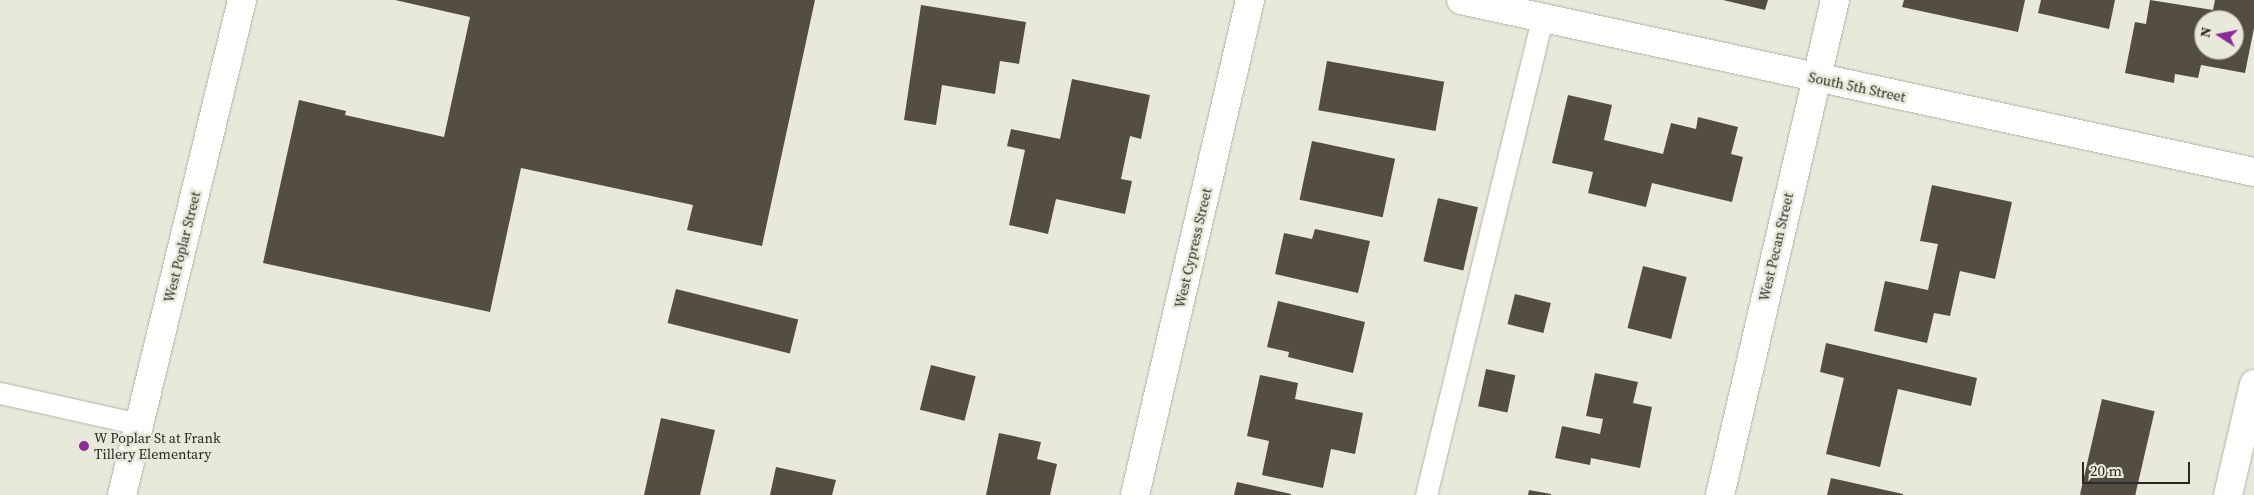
<!DOCTYPE html>
<style>
body{margin:0}
#map{position:relative;width:2254px;height:495px;overflow:hidden;background:#e9e9db;font-family:"Source Serif 4",serif}
div>[style]{position:absolute}
.building>*{inset:0;background:#544d43;transform-origin:0 0}
.roads{filter:drop-shadow(0 0 1px #b2b2a4) drop-shadow(0 0 1px #b2b2a4)}
.service>*{height:21px;margin:-10.5px;padding:0 10.5px;transform-origin:10.5px;border-radius:10.5px;background:#fff}
.minor>*{height:28px;margin:-14px;padding:0 14px;transform-origin:14px;border-radius:14px;background:#fff}
.tertiary>*{height:28px;margin:-14px;padding:0 14px;transform-origin:14px;border-radius:14px;background:#fff}
.dots>*{width:14px;height:14px;translate:-50% -50%;box-sizing:border-box;border:2px solid #e9e9db;border-radius:50%}
span{translate:-50% -50%;white-space:nowrap;text-align:center;line-height:1.15;-webkit-text-stroke:5px #e9e9db;paint-order:stroke}
.street-label{font-size:14px;color:#2a2a25}
.poi-label{font-size:14px;color:#2a2a25}
.left{translate:0 -50%;text-align:left}
.north{position:absolute;left:2194px;top:10px;width:50px;height:50px;box-sizing:border-box;background:#e9e9db;border:1px solid #9d9d92;border-radius:50%;rotate:281deg;font-size:14px;font-weight:700;line-height:20px;text-align:center;color:#2a2a25}
.north::after{content:'';display:block;margin:auto;width:18px;height:22px;background:#8c2d97;clip-path:polygon(50% 0,100% 100%,50% 72%,0 100%)}
.scale{position:absolute;left:2082px;top:462px;width:108px;height:22px;box-sizing:border-box;border:2px solid #2a2a25;border-top:0;padding-left:6px;font-size:15px;line-height:18px;white-space:nowrap;color:#2a2a25;-webkit-text-stroke:4px #e9e9db;paint-order:stroke}
</style>
<div id="map">
<div class="building">
<i style="clip-path:polygon(395px 0,815px 0,762px 246px,687px 230px,693px 205px,521px 168px,490px 312px,263px 263px,299px 100px,346px 111px,345px 115px,444px 137px,470px 17px)"></i>
<i style="clip-path:polygon(1723px 0,1768px 0,1765px 10px)"></i>
<i style="clip-path:polygon(1904px 0,2025px 0,2018px 32px,1902px 7px)"></i>
<i style="clip-path:polygon(2041px 0,2115px 0,2109px 29px,2038px 13px)"></i>
<i style="clip-path:polygon(evenodd,2150px 0,2213px 10px,2215px 0,2254px 0,2254px 28px,2245px 73px,2201px 65px,2198px 78px,2175px 74px,2174px 83px,2125px 73px,2135px 22px,2146px 24px,2150px 0,2204px 20px,2234px 20px,2234px 50px,2204px 50px,2204px 20px)"></i>
<i style="clip-path:polygon(921px 5px,1026px 22px,1019px 64px,1000px 61px,995px 94px,942px 85px,936px 125px,904px 120px)"></i>
<i style="left:1327px;top:61px;width:119px;height:50px;rotate:10deg"></i>
<i style="clip-path:polygon(1072px 79px,1150px 95px,1141px 139px,1130px 136px,1121px 179px,1132px 181px,1125px 214px,1056px 199px,1048px 234px,1009px 225px,1025px 150px,1007px 146px,1011px 129px,1060px 139px)"></i>
<i style="clip-path:polygon(1568px 95px,1612px 105px,1604px 140px,1663px 154px,1671px 123px,1696px 129px,1698px 117px,1738px 127px,1731px 154px,1743px 157px,1732px 202px,1652px 183px,1646px 207px,1588px 193px,1593px 172px,1552px 163px)"></i>
<i style="left:1312px;top:141px;width:85px;height:60px;rotate:12deg"></i>
<i style="clip-path:polygon(1932px 185px,2012px 202px,1995px 279px,1960px 271px,1950px 316px,1934px 313px,1927px 343px,1874px 331px,1885px 281px,1928px 290px,1938px 244px,1920px 241px)"></i>
<i style="left:1438px;top:198px;width:41px;height:65px;rotate:13deg"></i>
<i style="clip-path:polygon(1315px 229px,1370px 241px,1358px 293px,1275px 274px,1284px 233px,1312px 239px)"></i>
<i style="left:1643px;top:266px;width:45px;height:64px;rotate:14deg"></i>
<i style="left:676px;top:289px;width:126px;height:35px;rotate:14deg"></i>
<i style="left:1515px;top:294px;width:37px;height:31px;rotate:14deg"></i>
<i style="clip-path:polygon(1278px 301px,1365px 322px,1353px 373px,1288px 357px,1289px 352px,1267px 347px)"></i>
<i style="clip-path:polygon(1826px 343px,1977px 378px,1971px 406px,1898px 389px,1880px 467px,1826px 454px,1844px 378px,1820px 372px)"></i>
<i style="left:931px;top:365px;width:46px;height:46px;rotate:14deg"></i>
<i style="left:1486px;top:369px;width:30px;height:38px;rotate:12deg"></i>
<i style="clip-path:polygon(1595px 373px,1638px 382px,1633px 403px,1652px 407px,1640px 468px,1591px 458px,1590px 465px,1555px 458px,1562px 426px,1600px 434px,1603px 419px,1586px 416px)"></i>
<i style="clip-path:polygon(1260px 375px,1298px 383px,1295px 399px,1363px 413px,1355px 454px,1331px 449px,1323px 488px,1262px 475px,1269px 441px,1247px 436px)"></i>
<i style="left:2102px;top:399px;width:54px;height:98px;rotate:13deg"></i>
<i style="clip-path:polygon(661px 418px,715px 430px,700px 495px,644px 495px)"></i>
<i style="clip-path:polygon(999px 433px,1041px 442px,1037px 459px,1057px 464px,1050px 495px,986px 495px)"></i>
<i style="clip-path:polygon(776px 467px,836px 480px,832px 495px,770px 495px)"></i>
<i style="clip-path:polygon(1831px 478px,1903px 494px,1903px 495px,1827px 495px)"></i>
<i style="clip-path:polygon(1237px 482px,1291px 494px,1291px 495px,1234px 495px)"></i>
<i style="clip-path:polygon(1529px 490px,1551px 494px,1551px 495px,1528px 495px)"></i>
</div>
<div class="roads">
<div class="service">
<i style="left:0;top:393px;width:142px;rotate:12.6deg"></i>
<i style="left:1426px;top:495px;width:491px;rotate:-76.3deg"></i>
</div>
<div class="minor">
<i style="left:1461px;top:0;width:811px;rotate:12.24deg"></i>
<i style="left:1135px;top:495px;width:508px;rotate:-76.92deg"></i>
<i style="left:1720px;top:495px;width:508px;rotate:-76.92deg"></i>
<i style="left:2228px;top:495px;width:114px;rotate:-76.8deg"></i>
</div>
<div class="tertiary">
<i style="left:122px;top:495px;width:509px;rotate:-76.37deg"></i>
</div>
</div>
<div class="dots">
<i style="left:84px;top:446px;background:#8c2d97"></i>
</div>
<div class="street-label">
<span style="left:1857px;top:87px;rotate:12deg">South 5th Street</span>
<span style="left:182px;top:247px;rotate:-76deg">West Poplar Street</span>
<span style="left:1776px;top:247px;rotate:-77deg">West Pecan Street</span>
<span style="left:1193px;top:248px;rotate:-77deg">West Cypress Street</span>
</div>
<div class="poi-label">
<span class="left" style="left:94px;top:446px">W Poplar St at Frank<br>Tillery Elementary</span>
</div>
<div class="north">N</div>
<div class="scale">20 m</div>
</div>
